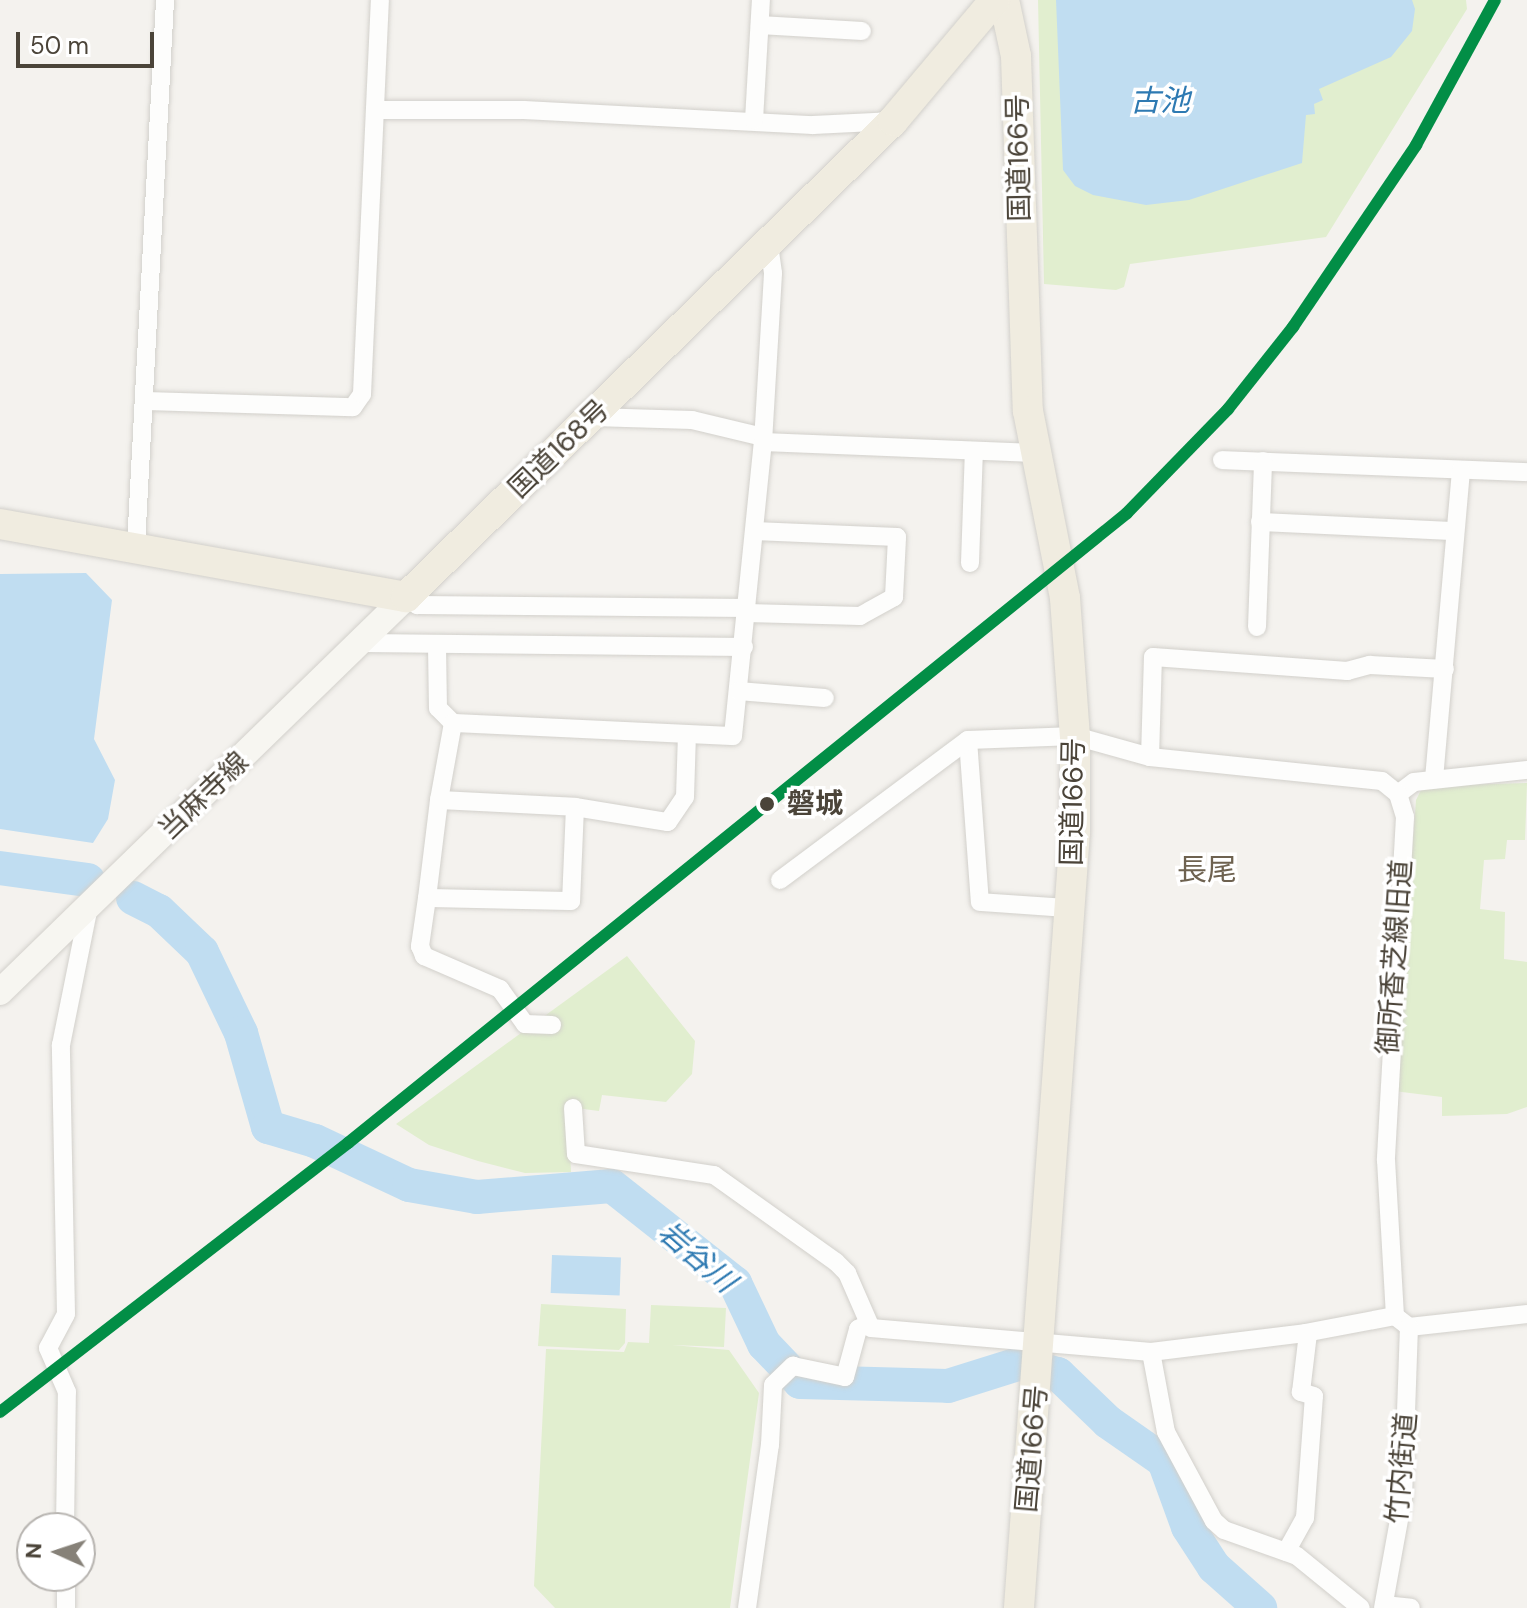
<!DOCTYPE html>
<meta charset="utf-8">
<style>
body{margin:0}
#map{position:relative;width:1527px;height:1608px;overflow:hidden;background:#f4f2ee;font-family:"DM Sans","Noto Sans JP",sans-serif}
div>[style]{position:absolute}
.green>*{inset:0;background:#e1eecf}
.water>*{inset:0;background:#c0ddf1;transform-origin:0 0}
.river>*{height:34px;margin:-17px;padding:0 17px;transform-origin:17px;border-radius:17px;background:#c0ddf1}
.roads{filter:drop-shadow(0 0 2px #d2d0cb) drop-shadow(0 0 2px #d2d0cb)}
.minor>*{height:18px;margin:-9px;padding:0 9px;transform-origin:9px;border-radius:9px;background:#fdfdfc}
.secondary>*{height:26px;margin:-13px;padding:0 13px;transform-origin:13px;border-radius:13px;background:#f7f6f1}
.trunk>*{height:30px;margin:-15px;padding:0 15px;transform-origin:15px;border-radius:15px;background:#f0ece0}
.rail-1>*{height:12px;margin:-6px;padding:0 6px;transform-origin:6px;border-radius:6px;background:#028e46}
.dots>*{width:22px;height:22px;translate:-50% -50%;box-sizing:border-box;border:4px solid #fff;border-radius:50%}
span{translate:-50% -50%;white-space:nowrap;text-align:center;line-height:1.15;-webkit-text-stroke:7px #fff;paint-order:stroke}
.street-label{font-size:28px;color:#4b4439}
.stop-label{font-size:28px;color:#4b4439;font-weight:700}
.left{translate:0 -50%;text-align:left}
.water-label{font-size:30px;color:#2e7ab2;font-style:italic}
.neighbourhood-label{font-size:30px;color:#6e6250}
.north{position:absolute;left:16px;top:1512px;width:80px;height:80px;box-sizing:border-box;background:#fff;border:2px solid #b7b4b0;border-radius:50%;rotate:273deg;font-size:22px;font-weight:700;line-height:32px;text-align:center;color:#4b4439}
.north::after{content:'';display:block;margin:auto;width:28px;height:36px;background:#868178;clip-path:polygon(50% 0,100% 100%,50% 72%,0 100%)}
.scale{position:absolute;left:16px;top:32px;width:138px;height:36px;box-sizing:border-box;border:4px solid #4b4439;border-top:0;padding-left:10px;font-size:24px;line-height:28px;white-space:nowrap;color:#4b4439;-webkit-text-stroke:6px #fff;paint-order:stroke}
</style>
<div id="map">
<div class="green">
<i style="clip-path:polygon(1038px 0,1466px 0,1467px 9px,1326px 237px,1130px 264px,1124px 287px,1116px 290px,1044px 284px)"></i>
<i style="clip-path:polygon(1527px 783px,1525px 840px,1507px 840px,1505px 859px,1484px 860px,1480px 909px,1505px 912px,1504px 959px,1527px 962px,1527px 1107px,1507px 1114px,1442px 1116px,1442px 1097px,1394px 1091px,1416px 800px,1423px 786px)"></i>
<i style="clip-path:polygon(627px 956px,695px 1041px,692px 1074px,666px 1102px,602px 1095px,599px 1111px,568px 1107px,571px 1172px,525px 1173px,478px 1161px,429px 1145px,396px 1124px)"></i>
<i style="clip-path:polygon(541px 1304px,626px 1309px,625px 1343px,619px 1350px,538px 1346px)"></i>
<i style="clip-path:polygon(651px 1305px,726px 1308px,724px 1347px,672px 1345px,729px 1350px,759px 1393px,730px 1608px,555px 1608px,534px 1586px,546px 1349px,624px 1352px,628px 1342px,649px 1343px)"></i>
</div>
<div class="water">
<i style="clip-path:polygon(1056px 0,1412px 0,1415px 9px,1412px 31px,1391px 57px,1319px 89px,1323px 100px,1314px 104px,1315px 114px,1306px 115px,1302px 163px,1189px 200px,1146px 205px,1093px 195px,1075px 186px,1063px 170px)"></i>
<i style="clip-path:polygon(86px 573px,112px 600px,94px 739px,115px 780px,108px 819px,93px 843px,0 829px,0 574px)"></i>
<i style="left:552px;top:1255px;width:69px;height:38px;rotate:2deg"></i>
</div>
<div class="river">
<i style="left:0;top:868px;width:89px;rotate:7.8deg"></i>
<i style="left:133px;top:898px;width:29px;rotate:27deg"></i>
<i style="left:159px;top:911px;width:59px;rotate:43.6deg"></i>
<i style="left:202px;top:952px;width:90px;rotate:64.3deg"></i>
<i style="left:241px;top:1033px;width:98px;rotate:74deg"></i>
<i style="left:268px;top:1127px;width:49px;rotate:16.6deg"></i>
<i style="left:315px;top:1141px;width:104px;rotate:25.1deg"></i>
<i style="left:409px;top:1185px;width:69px;rotate:10deg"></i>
<i style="left:477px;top:1197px;width:135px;rotate:-4.7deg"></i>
<i style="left:612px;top:1186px;width:157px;rotate:38.3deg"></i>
<i style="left:735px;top:1283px;width:68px;rotate:64.6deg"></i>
<i style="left:764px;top:1344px;width:52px;rotate:46.5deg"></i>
<i style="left:800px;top:1382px;width:148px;rotate:1.5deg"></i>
<i style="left:948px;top:1386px;width:77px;rotate:-17.5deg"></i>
<i style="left:1021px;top:1363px;width:39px;rotate:17deg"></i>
<i style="left:1058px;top:1374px;width:69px;rotate:43.8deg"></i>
<i style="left:1108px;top:1422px;width:68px;rotate:34.9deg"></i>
<i style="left:1164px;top:1461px;width:70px;rotate:70deg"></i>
<i style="left:1188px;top:1527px;width:48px;rotate:57deg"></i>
<i style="left:1214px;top:1567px;width:62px;rotate:41.7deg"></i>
</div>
<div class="roads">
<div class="minor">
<i style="left:760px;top:25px;width:102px;rotate:3.4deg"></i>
<i style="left:376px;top:110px;width:148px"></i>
<i style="left:524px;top:110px;width:289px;rotate:3deg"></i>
<i style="left:813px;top:125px;width:80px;rotate:-2.9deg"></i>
<i style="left:754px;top:120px;width:120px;rotate:-86.7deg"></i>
<i style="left:146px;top:401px;width:207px;rotate:1.7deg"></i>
<i style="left:353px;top:407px;width:16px;rotate:-55deg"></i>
<i style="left:362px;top:394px;width:394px;rotate:-87.4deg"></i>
<i style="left:593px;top:417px;width:99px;rotate:1.7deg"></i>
<i style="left:692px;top:420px;width:73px;rotate:13.5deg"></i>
<i style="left:763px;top:442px;width:272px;rotate:2.3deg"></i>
<i style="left:1222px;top:460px;width:305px;rotate:2.3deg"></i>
<i style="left:1260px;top:522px;width:193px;rotate:2.7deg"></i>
<i style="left:136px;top:545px;width:546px;rotate:-86.95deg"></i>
<i style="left:970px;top:563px;width:112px;rotate:-88deg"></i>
<i style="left:406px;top:597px;width:14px;rotate:36deg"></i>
<i style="left:417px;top:605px;width:330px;rotate:0.5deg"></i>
<i style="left:747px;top:613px;width:113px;rotate:1.5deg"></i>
<i style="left:860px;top:616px;width:39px;rotate:-29deg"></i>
<i style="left:894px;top:597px;width:60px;rotate:-87.1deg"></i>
<i style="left:897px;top:537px;width:143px;rotate:-177.6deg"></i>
<i style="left:1257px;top:627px;width:166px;rotate:-87.9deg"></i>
<i style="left:363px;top:643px;width:381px;rotate:0.6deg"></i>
<i style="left:437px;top:646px;width:62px;rotate:89.1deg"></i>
<i style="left:438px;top:708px;width:21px;rotate:45deg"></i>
<i style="left:453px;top:723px;width:280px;rotate:2.7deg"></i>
<i style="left:733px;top:736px;width:296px;rotate:-84.2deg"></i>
<i style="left:763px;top:442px;width:169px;rotate:-86.6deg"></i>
<i style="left:773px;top:273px;width:27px;rotate:-98deg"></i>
<i style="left:738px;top:691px;width:87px;rotate:4.6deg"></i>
<i style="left:968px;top:740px;width:162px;rotate:85.8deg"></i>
<i style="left:980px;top:902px;width:89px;rotate:3.9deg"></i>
<i style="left:1150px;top:757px;width:100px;rotate:-88.3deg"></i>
<i style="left:1153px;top:657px;width:195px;rotate:4.1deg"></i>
<i style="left:1347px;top:671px;width:24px;rotate:-15deg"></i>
<i style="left:1370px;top:665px;width:75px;rotate:3.1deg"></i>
<i style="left:1434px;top:779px;width:310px;rotate:-85deg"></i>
<i style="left:1398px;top:794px;width:20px;rotate:-37deg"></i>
<i style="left:1414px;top:782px;width:114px;rotate:-6.1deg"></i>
<i style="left:439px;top:800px;width:136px;rotate:2.9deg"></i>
<i style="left:575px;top:807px;width:94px;rotate:92.4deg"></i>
<i style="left:571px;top:901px;width:144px;rotate:-178.8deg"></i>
<i style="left:427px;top:898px;width:99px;rotate:-83deg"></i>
<i style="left:439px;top:800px;width:78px;rotate:-79.7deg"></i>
<i style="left:575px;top:807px;width:94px;rotate:9.2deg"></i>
<i style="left:668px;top:822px;width:30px;rotate:-56deg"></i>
<i style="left:685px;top:797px;width:63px;rotate:-88.2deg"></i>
<i style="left:780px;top:880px;width:234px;rotate:-36.7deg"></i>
<i style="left:968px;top:740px;width:107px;rotate:-2.1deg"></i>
<i style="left:1075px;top:736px;width:78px;rotate:15.6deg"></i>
<i style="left:1150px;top:757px;width:233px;rotate:5.9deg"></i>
<i style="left:1382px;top:781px;width:21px;rotate:39deg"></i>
<i style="left:1398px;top:794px;width:24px;rotate:73deg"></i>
<i style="left:1405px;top:817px;width:344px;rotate:93.2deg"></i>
<i style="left:1386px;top:1160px;width:156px;rotate:86.7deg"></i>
<i style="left:1395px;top:1316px;width:18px;rotate:38deg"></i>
<i style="left:1409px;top:1327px;width:119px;rotate:-6.3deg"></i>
<i style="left:427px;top:898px;width:49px;rotate:98.3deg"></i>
<i style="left:420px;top:946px;width:11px;rotate:68deg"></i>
<i style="left:424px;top:956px;width:83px;rotate:23.5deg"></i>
<i style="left:500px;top:989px;width:43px;rotate:54.5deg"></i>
<i style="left:525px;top:1024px;width:27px;rotate:2deg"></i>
<i style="left:573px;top:1108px;width:46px;rotate:86.3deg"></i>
<i style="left:576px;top:1154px;width:140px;rotate:8.7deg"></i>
<i style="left:714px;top:1175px;width:150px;rotate:35.5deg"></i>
<i style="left:836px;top:1262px;width:16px;rotate:45deg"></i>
<i style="left:847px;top:1273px;width:60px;rotate:66.4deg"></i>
<i style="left:871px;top:1328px;width:281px;rotate:4.9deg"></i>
<i style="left:1151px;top:1352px;width:155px;rotate:-7deg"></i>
<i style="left:1305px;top:1333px;width:92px;rotate:-10.7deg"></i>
<i style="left:1151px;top:1352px;width:81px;rotate:79.4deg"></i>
<i style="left:1166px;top:1432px;width:101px;rotate:61.7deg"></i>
<i style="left:1214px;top:1521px;width:13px;rotate:42deg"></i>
<i style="left:1224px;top:1530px;width:77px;rotate:19.6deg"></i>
<i style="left:1297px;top:1556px;width:82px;rotate:39.1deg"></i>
<i style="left:65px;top:1528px;width:136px;rotate:-89.2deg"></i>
<i style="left:67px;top:1392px;width:48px;rotate:-113.4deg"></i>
<i style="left:48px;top:1348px;width:38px;rotate:-62deg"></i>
<i style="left:66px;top:1314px;width:269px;rotate:-91.1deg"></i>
<i style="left:61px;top:1045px;width:142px;rotate:-78.6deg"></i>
<i style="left:1286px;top:1552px;width:39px;rotate:-61deg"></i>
<i style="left:1305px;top:1518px;width:122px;rotate:-85.8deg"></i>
<i style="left:1314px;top:1396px;width:14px;rotate:-163deg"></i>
<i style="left:1301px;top:1392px;width:59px;rotate:-83.2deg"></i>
<i style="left:66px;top:1576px;width:32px;rotate:90deg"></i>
<i style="left:1384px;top:1605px;width:27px;rotate:6deg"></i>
<i style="left:747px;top:1608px;width:165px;rotate:-82deg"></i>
<i style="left:770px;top:1445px;width:60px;rotate:-87.1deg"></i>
<i style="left:773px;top:1385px;width:28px;rotate:-44deg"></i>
<i style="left:793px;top:1366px;width:53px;rotate:11.9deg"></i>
<i style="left:845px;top:1377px;width:50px;rotate:-74.8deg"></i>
<i style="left:858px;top:1329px;width:11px;rotate:-27deg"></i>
<i style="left:1383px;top:1608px;width:112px;rotate:-79.7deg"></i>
<i style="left:1403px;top:1498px;width:171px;rotate:-88deg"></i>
</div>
<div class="secondary">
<i style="left:0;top:992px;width:566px;rotate:-44.21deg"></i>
</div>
<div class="trunk">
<i style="left:1004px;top:0;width:57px;rotate:77.9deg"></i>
<i style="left:1016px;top:56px;width:355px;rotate:88.1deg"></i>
<i style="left:1028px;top:411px;width:191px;rotate:78.8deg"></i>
<i style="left:1065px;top:598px;width:138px;rotate:85.9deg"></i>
<i style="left:1075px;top:736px;width:96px;rotate:90deg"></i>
<i style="left:1075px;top:832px;width:778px;rotate:94.13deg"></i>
<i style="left:0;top:524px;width:413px;rotate:10.2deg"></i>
<i style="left:406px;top:597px;width:681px;rotate:-44.35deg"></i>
<i style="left:893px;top:121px;width:158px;rotate:-49.9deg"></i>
</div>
</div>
<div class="rail-1">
<i style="left:0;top:1412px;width:440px;rotate:-37.7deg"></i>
<i style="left:348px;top:1143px;width:1002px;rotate:-38.96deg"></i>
<i style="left:1127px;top:513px;width:145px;rotate:-45.8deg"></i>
<i style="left:1228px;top:409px;width:105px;rotate:-51.6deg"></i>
<i style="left:1293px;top:327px;width:220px;rotate:-55.9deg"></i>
<i style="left:1416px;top:145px;width:165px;rotate:-61.4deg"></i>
</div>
<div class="dots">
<i style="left:767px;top:804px;background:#4b4439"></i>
</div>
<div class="street-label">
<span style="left:1019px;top:158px;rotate:-91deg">国道166号</span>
<span style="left:559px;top:449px;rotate:-44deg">国道168号</span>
<span style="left:204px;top:796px;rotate:-44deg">当麻寺線</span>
<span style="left:1073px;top:802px;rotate:-89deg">国道166号</span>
<span style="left:1395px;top:957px;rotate:-86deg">御所香芝線旧道</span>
<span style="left:1032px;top:1449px;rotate:-85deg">国道166号</span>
<span style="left:1402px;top:1468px;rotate:-85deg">竹内街道</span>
</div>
<div class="stop-label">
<span class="left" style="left:787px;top:804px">磐城</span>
</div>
<div class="water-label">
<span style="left:1160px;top:101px">古池</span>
<span style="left:697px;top:1257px;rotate:41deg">岩谷川</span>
</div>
<div class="neighbourhood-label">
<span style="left:1207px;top:870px">長尾</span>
</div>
<div class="north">N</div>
<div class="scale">50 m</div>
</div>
